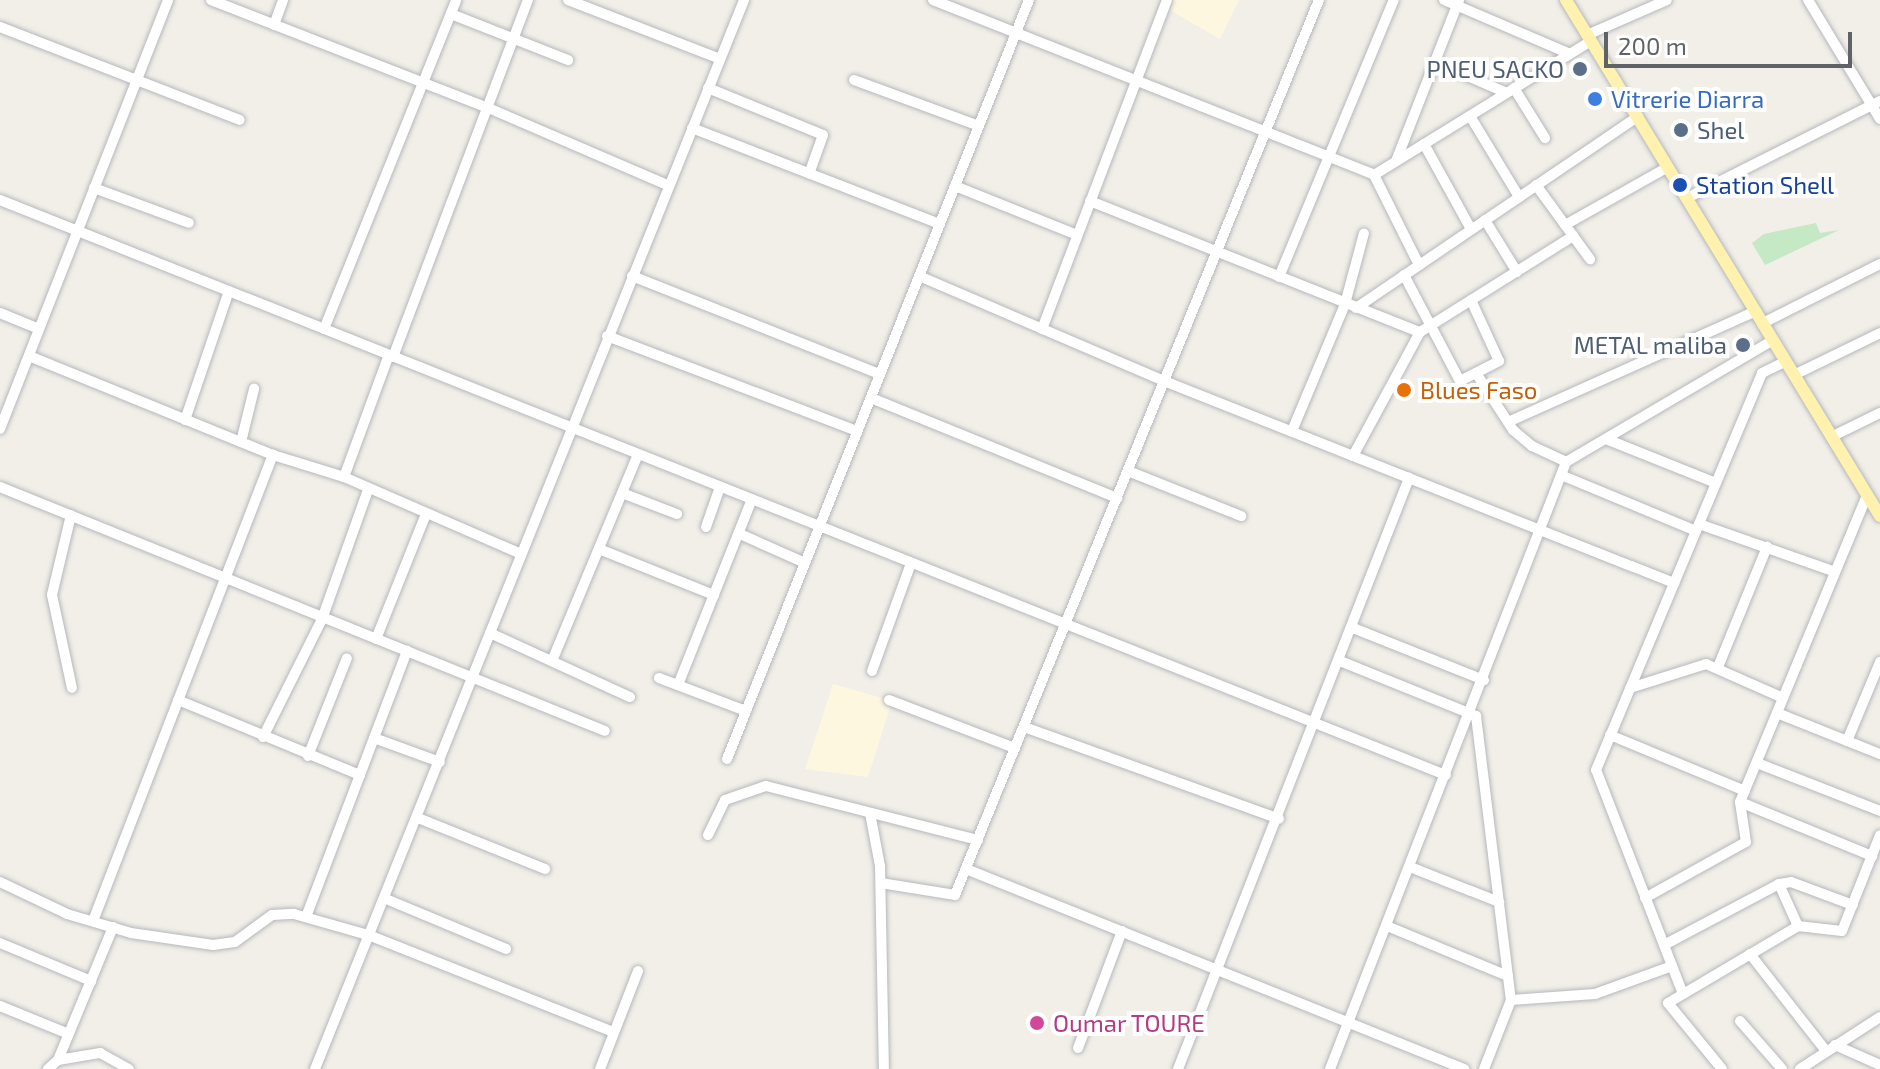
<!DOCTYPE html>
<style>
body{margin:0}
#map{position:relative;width:1880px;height:1069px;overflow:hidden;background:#f1efe8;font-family:"Exo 2",sans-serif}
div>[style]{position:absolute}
.commercial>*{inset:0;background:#fef7e0}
.green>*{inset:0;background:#c5e8c5}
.roads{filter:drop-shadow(0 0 2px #b5b8bc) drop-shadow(0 0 2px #b5b8bc)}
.minor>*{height:10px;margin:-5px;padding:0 5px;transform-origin:5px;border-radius:5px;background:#fff}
.major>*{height:12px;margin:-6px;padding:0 6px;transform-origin:6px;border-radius:6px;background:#fff2af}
.dots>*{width:22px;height:22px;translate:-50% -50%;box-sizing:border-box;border:4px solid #fff;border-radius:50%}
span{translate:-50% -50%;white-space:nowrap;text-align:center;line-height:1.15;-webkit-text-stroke:8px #fff;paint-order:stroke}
.service-label{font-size:24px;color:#4e5e75}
.right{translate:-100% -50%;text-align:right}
.left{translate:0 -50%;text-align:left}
.shop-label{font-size:24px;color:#366cbe}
.transit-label{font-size:24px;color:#164399}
.food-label{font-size:24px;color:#c56008}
.hotel-label{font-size:24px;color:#b23c85}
.scale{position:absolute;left:1604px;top:32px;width:248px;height:36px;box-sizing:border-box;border:4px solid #5f6368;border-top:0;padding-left:10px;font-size:24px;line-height:28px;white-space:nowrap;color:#5f6368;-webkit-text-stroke:6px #fff;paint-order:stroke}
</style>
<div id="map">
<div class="commercial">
<i style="clip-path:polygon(1173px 0,1239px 0,1220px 39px,1170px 10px)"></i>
<i style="clip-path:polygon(833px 684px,892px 701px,868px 777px,805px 769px)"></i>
</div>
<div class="green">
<i style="clip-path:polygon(1816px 223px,1820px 233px,1839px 230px,1765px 265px,1752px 243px,1764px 234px)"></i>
</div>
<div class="roads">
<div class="minor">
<i style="left:211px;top:0;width:295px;rotate:21.3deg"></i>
<i style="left:486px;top:107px;width:199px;rotate:23.3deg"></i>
<i style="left:568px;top:0;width:163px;rotate:21.2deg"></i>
<i style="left:933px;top:0;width:474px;rotate:21.6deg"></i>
<i style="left:1374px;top:175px;width:101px;rotate:63.4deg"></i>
<i style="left:1444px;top:0;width:137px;rotate:23.2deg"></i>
<i style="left:1808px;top:0;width:139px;rotate:58.8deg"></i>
<i style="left:451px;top:14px;width:126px;rotate:21.5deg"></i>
<i style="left:274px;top:25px;width:27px;rotate:-70deg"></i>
<i style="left:0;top:27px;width:257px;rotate:21.2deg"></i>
<i style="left:1587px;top:35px;width:87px;rotate:-23.6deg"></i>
<i style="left:1435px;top:62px;width:78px;rotate:23.3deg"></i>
<i style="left:854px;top:80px;width:133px;rotate:20.2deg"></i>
<i style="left:708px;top:88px;width:124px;rotate:22.2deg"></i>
<i style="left:823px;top:135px;width:41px;rotate:109.7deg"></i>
<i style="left:1514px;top:88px;width:59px;rotate:58.2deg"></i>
<i style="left:1470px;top:116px;width:95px;rotate:58.8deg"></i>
<i style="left:692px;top:128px;width:266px;rotate:21.2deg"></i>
<i style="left:1424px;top:144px;width:97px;rotate:61.1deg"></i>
<i style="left:1396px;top:161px;width:173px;rotate:-68.6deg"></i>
<i style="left:1374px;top:175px;width:255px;rotate:-31.7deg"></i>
<i style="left:1536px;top:185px;width:92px;rotate:53.9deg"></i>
<i style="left:955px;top:186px;width:131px;rotate:21.9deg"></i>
<i style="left:94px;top:188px;width:101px;rotate:20.2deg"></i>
<i style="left:1687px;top:198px;width:216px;rotate:-26.7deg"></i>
<i style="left:0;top:200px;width:1556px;rotate:21.69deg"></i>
<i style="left:1090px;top:201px;width:355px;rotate:21.7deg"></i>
<i style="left:1485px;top:220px;width:61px;rotate:58.4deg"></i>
<i style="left:1565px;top:225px;width:118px;rotate:-29.4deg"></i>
<i style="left:1404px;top:275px;width:120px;rotate:62.2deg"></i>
<i style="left:1460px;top:381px;width:44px;rotate:-27.1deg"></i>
<i style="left:1499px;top:361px;width:67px;rotate:-114.7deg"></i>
<i style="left:632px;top:276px;width:267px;rotate:21.6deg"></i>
<i style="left:919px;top:276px;width:267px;rotate:23.2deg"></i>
<i style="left:1164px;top:381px;width:549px;rotate:21.61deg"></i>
<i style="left:1279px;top:277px;width:300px;rotate:-67.5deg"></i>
<i style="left:1356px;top:308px;width:341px;rotate:-34.2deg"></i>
<i style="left:0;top:313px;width:42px;rotate:22.3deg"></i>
<i style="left:1763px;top:323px;width:131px;rotate:-26.8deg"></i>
<i style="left:324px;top:329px;width:354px;rotate:-68.1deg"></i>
<i style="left:1042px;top:329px;width:352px;rotate:-69.2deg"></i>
<i style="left:607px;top:336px;width:267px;rotate:20.8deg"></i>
<i style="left:29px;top:356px;width:263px;rotate:22.1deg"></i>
<i style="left:273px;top:455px;width:74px;rotate:17.2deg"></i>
<i style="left:344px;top:477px;width:193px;rotate:23.5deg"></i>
<i style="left:393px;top:357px;width:382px;rotate:-69.3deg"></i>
<i style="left:1476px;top:373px;width:68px;rotate:57deg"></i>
<i style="left:1513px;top:430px;width:25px;rotate:40deg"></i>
<i style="left:1532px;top:446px;width:38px;rotate:25deg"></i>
<i style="left:1794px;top:375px;width:96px;rotate:-26deg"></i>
<i style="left:871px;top:398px;width:266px;rotate:22.1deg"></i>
<i style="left:185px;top:420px;width:136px;rotate:-71.2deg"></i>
<i style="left:1508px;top:422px;width:272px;rotate:-24.1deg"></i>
<i style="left:0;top:429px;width:461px;rotate:-68.6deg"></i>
<i style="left:1292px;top:431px;width:138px;rotate:-67.3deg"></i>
<i style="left:1345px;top:304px;width:73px;rotate:-75deg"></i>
<i style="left:1831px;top:437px;width:55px;rotate:-26.1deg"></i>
<i style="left:1606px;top:439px;width:118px;rotate:21.8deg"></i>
<i style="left:241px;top:442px;width:55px;rotate:-76.2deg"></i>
<i style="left:1353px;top:456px;width:141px;rotate:-61.6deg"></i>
<i style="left:1420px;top:332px;width:181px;rotate:-32.1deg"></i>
<i style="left:1128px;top:471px;width:122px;rotate:21.7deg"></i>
<i style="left:1561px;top:475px;width:146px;rotate:22.5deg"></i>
<i style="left:344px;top:477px;width:130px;rotate:-69.8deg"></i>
<i style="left:0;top:487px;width:652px;rotate:21.96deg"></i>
<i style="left:622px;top:493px;width:59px;rotate:20.9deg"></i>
<i style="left:71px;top:515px;width:82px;rotate:103.4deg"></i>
<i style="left:52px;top:595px;width:95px;rotate:77.9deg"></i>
<i style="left:1699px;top:524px;width:144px;rotate:19.4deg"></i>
<i style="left:706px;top:527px;width:42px;rotate:-70.7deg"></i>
<i style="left:740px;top:534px;width:71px;rotate:24deg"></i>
<i style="left:599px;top:549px;width:124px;rotate:21.8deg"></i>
<i style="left:1353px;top:628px;width:141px;rotate:21.7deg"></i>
<i style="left:490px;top:633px;width:154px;rotate:24.6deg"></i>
<i style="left:376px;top:639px;width:135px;rotate:-68.2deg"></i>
<i style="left:552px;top:661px;width:224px;rotate:-67.4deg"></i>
<i style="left:1340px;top:661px;width:147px;rotate:22deg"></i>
<i style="left:1476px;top:716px;width:286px;rotate:83deg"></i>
<i style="left:1511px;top:1000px;width:74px;rotate:111.4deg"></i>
<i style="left:1718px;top:667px;width:130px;rotate:-67.8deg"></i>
<i style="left:872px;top:671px;width:115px;rotate:-70.1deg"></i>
<i style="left:659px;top:678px;width:93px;rotate:20.8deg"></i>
<i style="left:678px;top:685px;width:200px;rotate:-68.3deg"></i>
<i style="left:1630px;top:688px;width:80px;rotate:-17.5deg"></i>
<i style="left:1706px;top:664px;width:84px;rotate:23.8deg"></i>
<i style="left:178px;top:700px;width:197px;rotate:22.4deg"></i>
<i style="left:889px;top:700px;width:135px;rotate:20.9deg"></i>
<i style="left:1777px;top:713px;width:111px;rotate:21.7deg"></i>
<i style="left:1024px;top:727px;width:271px;rotate:19.8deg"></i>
<i style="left:1610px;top:735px;width:146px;rotate:22.5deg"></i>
<i style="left:263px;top:737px;width:132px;rotate:-63.4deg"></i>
<i style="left:322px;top:619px;width:137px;rotate:-70.4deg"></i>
<i style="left:374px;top:738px;width:70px;rotate:20deg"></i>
<i style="left:1847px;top:741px;width:86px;rotate:-67.3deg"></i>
<i style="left:308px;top:756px;width:105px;rotate:-68.3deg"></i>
<i style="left:727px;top:759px;width:817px;rotate:-68.3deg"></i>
<i style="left:1757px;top:763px;width:132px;rotate:21.3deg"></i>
<i style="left:1740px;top:802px;width:143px;rotate:22.2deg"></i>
<i style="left:870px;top:813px;width:54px;rotate:79.3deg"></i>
<i style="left:880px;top:866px;width:203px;rotate:88.9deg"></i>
<i style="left:418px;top:818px;width:137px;rotate:21.9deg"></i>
<i style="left:708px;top:835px;width:39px;rotate:-64deg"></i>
<i style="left:725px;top:800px;width:43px;rotate:-18.9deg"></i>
<i style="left:766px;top:786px;width:219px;rotate:14.3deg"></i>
<i style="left:1410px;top:867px;width:96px;rotate:21.5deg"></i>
<i style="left:966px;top:869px;width:537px;rotate:21.88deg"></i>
<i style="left:0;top:882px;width:74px;rotate:25.5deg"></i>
<i style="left:67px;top:914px;width:67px;rotate:16.5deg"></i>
<i style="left:131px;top:933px;width:83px;rotate:8.3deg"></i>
<i style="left:213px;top:945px;width:22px;rotate:-8deg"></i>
<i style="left:235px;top:942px;width:46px;rotate:-36.1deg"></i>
<i style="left:272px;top:915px;width:22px;rotate:-3deg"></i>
<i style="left:294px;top:914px;width:80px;rotate:15.9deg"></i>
<i style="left:371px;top:936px;width:261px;rotate:21.6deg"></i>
<i style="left:881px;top:883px;width:75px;rotate:9.2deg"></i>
<i style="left:955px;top:895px;width:966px;rotate:-67.87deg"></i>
<i style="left:1779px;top:884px;width:46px;rotate:65.7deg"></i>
<i style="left:1798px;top:926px;width:44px;rotate:6.5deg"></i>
<i style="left:1842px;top:931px;width:103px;rotate:-68.4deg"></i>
<i style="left:1645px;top:898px;width:115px;rotate:-29deg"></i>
<i style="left:1746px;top:842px;width:40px;rotate:-98.5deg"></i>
<i style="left:1740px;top:802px;width:332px;rotate:-67.5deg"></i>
<i style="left:386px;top:899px;width:130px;rotate:22.6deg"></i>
<i style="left:306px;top:917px;width:285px;rotate:-69.2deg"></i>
<i style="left:93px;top:921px;width:500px;rotate:-68.9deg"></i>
<i style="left:1387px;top:926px;width:131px;rotate:22.5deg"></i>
<i style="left:0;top:943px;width:99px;rotate:22.7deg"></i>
<i style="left:1664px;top:945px;width:130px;rotate:-27.9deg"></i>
<i style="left:1779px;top:884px;width:12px;rotate:-9deg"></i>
<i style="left:1791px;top:882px;width:66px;rotate:20.4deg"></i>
<i style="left:1750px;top:954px;width:123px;rotate:51.9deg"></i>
<i style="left:1683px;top:994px;width:240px;rotate:-111.2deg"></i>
<i style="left:1596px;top:770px;width:430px;rotate:-67.3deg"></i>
<i style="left:1762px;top:373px;width:25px;rotate:-26deg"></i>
<i style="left:1511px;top:1000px;width:84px;rotate:-4.1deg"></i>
<i style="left:1595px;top:994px;width:82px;rotate:-20deg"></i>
<i style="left:0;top:1006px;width:74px;rotate:22.1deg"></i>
<i style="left:1740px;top:1021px;width:64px;rotate:48.8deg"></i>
<i style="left:1835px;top:1045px;width:49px;rotate:24deg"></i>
<i style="left:1078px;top:1048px;width:125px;rotate:-69.4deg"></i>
<i style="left:58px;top:1060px;width:43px;rotate:-9.5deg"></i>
<i style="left:100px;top:1053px;width:33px;rotate:29deg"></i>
<i style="left:48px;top:1069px;width:13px;rotate:-42deg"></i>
<i style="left:58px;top:1060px;width:144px;rotate:-67.5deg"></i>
<i style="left:315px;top:1069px;width:1152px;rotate:-68.13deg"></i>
<i style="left:600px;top:1069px;width:105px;rotate:-68.8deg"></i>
<i style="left:1178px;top:1069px;width:635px;rotate:-68.65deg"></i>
<i style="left:1330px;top:1069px;width:651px;rotate:-68.75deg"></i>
<i style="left:1566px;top:462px;width:240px;rotate:-30.5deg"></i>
<i style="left:1722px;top:1069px;width:85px;rotate:-129.3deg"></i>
<i style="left:1668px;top:1003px;width:151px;rotate:-30.6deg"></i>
<i style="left:1800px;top:1069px;width:95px;rotate:-33deg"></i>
</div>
<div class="major">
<i style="left:1566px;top:0;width:604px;rotate:58.68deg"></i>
</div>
</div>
<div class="dots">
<i style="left:1580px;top:69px;background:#5c6f8a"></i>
<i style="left:1595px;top:99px;background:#3f7fe0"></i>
<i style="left:1681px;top:130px;background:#5c6f8a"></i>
<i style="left:1680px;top:185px;background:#1a4fb4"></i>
<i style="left:1743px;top:345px;background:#5c6f8a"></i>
<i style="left:1404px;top:390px;background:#e8710a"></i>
<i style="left:1037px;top:1023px;background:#d1479c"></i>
</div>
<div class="service-label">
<span class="right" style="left:1564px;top:69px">PNEU SACKO</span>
<span class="left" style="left:1697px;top:130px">Shel</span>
<span class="right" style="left:1727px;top:345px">METAL maliba</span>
</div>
<div class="shop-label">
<span class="left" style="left:1611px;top:99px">Vitrerie Diarra</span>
</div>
<div class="transit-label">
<span class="left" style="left:1696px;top:185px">Station Shell</span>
</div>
<div class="food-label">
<span class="left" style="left:1420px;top:390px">Blues Faso</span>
</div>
<div class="hotel-label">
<span class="left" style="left:1053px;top:1023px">Oumar TOURE</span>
</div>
<div class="scale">200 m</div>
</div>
